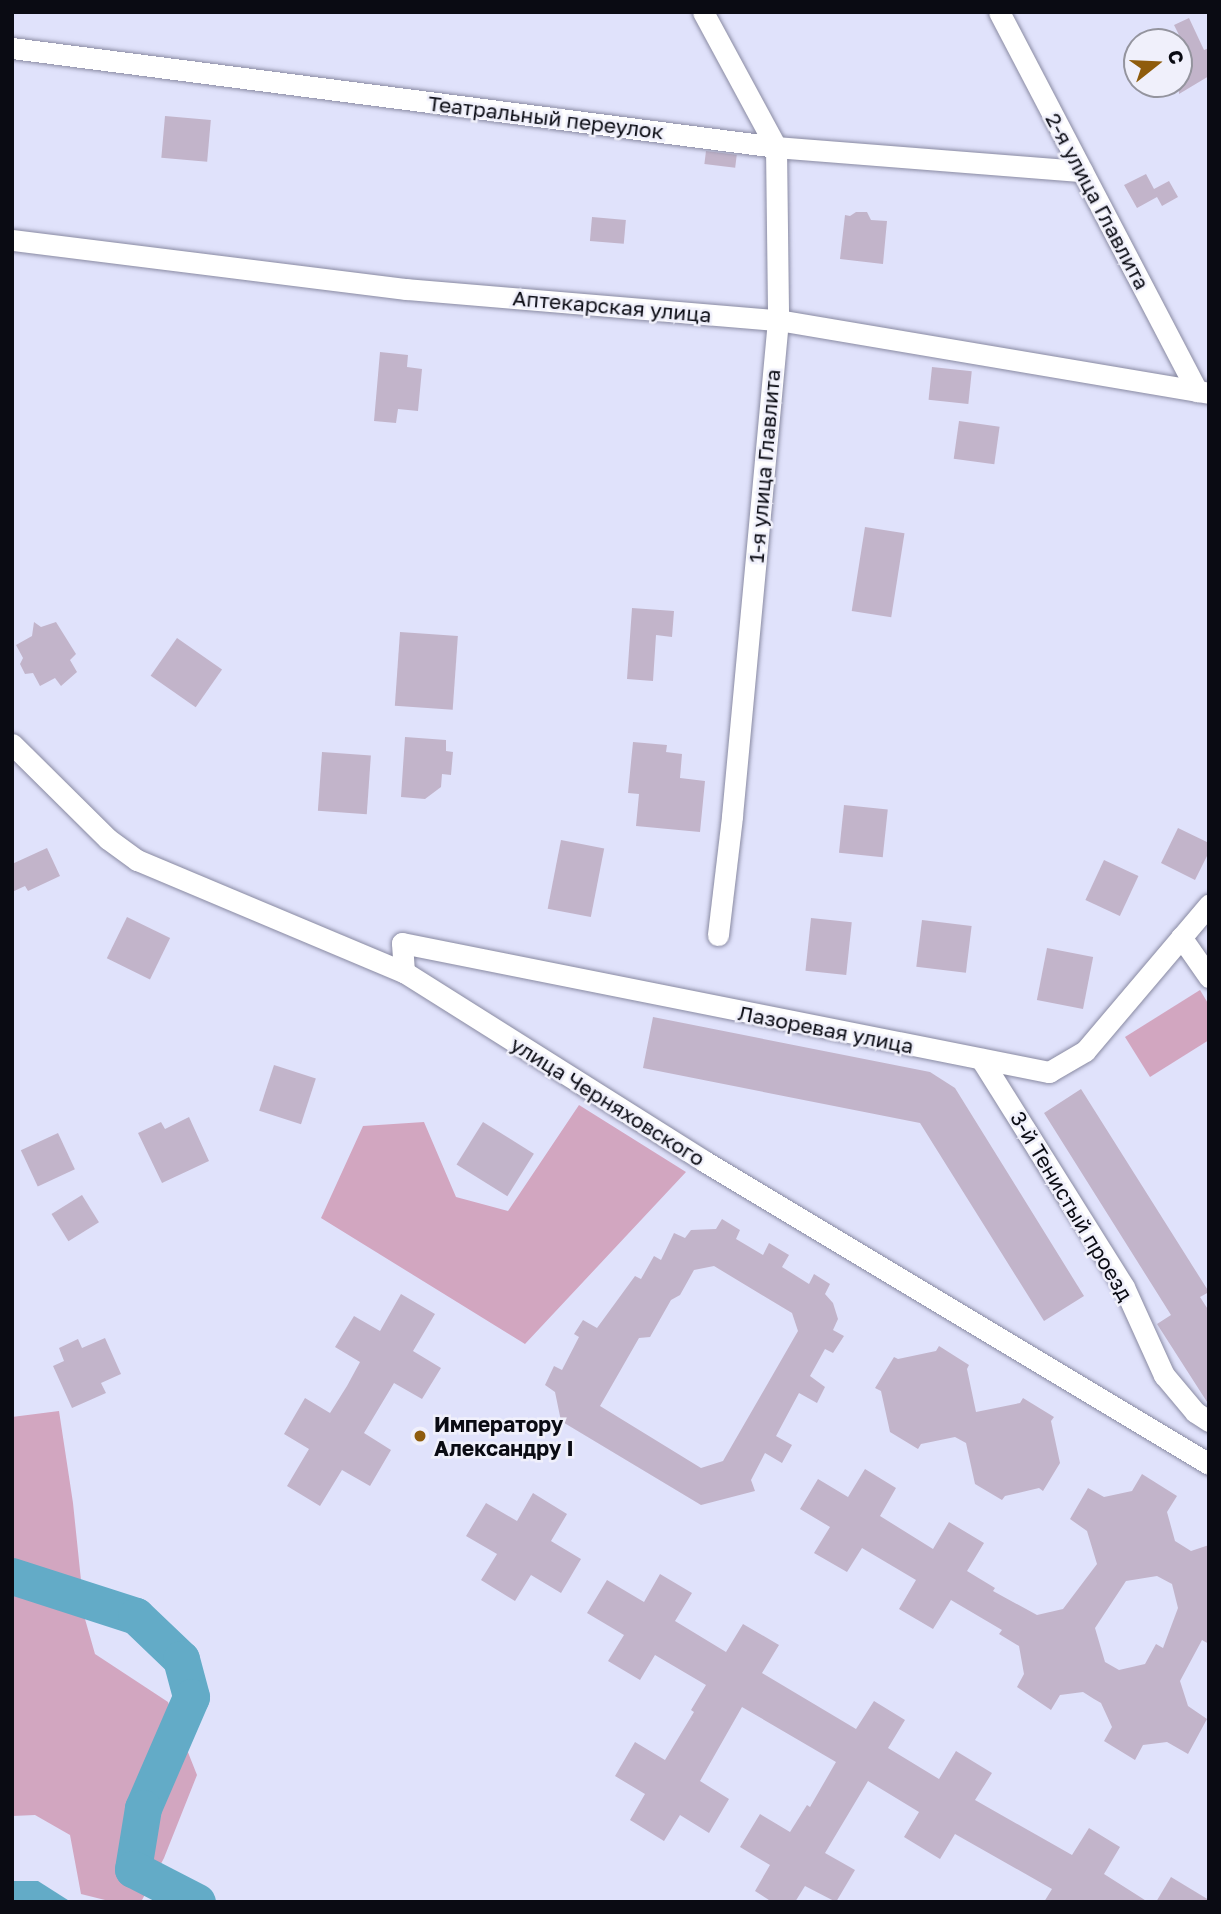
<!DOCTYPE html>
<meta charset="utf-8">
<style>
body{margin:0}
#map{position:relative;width:1221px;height:1914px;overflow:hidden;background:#e0e2fb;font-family:"Golos Text",sans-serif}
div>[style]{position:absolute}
.green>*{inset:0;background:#d2a6c0}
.water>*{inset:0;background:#63abc7}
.river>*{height:37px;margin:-18.5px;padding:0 18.5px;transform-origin:18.5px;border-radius:18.5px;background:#63abc7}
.building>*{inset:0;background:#c2b4ca;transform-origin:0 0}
.roads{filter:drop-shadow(0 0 2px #898aa2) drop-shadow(0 0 2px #898aa2)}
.minor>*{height:21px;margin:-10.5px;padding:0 10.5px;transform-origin:10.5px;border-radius:10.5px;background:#fff}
.dots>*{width:19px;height:19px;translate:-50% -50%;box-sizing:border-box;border:4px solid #f0f0fb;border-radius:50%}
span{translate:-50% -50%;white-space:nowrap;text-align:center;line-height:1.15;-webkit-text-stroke:5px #f0f0fb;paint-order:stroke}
.street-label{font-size:21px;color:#0a0b13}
.poi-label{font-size:21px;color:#0a0b13;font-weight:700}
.left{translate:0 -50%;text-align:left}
.frame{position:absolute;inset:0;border:14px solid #0a0b13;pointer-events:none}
.north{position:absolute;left:1123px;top:28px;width:70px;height:70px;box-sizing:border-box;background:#f0f0fb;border:2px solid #94949e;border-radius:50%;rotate:72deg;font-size:19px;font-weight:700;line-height:28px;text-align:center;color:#0a0b13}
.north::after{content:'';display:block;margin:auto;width:24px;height:32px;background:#8f5c0c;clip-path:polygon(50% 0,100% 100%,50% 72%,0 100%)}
</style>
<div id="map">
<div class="green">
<i style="clip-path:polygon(1200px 990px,1209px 1005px,1209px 1040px,1150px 1077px,1125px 1037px)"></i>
<i style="clip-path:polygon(579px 1105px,686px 1172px,525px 1344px,321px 1218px,363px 1126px,424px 1122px,456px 1197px,508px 1211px)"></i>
<i style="clip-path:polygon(59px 1411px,73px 1503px,85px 1619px,95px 1654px,168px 1702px,197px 1775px,164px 1858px,141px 1902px,113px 1902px,81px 1894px,70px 1835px,35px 1815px,12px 1816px,12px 1417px)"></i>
</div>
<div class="water">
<i style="clip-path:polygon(12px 1881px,38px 1881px,71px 1902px,12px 1902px)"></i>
</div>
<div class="river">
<i style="left:12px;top:1576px;width:130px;rotate:17.9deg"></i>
<i style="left:136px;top:1616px;width:62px;rotate:43.7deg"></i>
<i style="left:181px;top:1659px;width:39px;rotate:75deg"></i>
<i style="left:191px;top:1697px;width:121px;rotate:113.4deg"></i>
<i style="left:143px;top:1808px;width:62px;rotate:99.3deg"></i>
<i style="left:133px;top:1869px;width:72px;rotate:27.3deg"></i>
</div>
<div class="building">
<i style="clip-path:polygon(1189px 18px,1204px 50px,1209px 48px,1209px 76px,1179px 94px,1179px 64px,1190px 57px,1174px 25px)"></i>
<i style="left:165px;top:116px;width:46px;height:42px;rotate:5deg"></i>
<i style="left:706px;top:151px;width:31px;height:13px;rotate:7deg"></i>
<i style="clip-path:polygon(1146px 174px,1154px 189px,1169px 181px,1178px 197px,1162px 206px,1157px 197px,1137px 208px,1124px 185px)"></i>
<i style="clip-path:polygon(856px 212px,867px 212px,871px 220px,887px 221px,883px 264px,840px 259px,845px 215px,850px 216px)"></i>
<i style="left:592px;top:217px;width:34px;height:24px;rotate:5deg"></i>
<i style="clip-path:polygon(380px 352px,408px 355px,407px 367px,422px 369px,418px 411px,398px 409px,396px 423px,374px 421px)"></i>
<i style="left:932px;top:367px;width:40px;height:33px;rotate:6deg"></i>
<i style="left:959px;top:421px;width:41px;height:38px;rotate:8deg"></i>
<i style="left:865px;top:527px;width:40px;height:85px;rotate:9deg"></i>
<i style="clip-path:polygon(632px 608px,674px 611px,672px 637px,656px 635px,653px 681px,627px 679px)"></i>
<i style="clip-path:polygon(34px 622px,41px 627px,56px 622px,76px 654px,70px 660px,77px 672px,61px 686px,55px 678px,40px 686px,33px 673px,25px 674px,20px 664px,23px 658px,16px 645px,32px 636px)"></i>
<i style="left:400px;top:632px;width:58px;height:74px;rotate:4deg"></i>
<i style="left:177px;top:638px;width:55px;height:46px;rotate:35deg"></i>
<i style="clip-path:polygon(405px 737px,446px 740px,446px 751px,453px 752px,451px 775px,442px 774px,441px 787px,425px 799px,401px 797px)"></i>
<i style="clip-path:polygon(633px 742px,667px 745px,666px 752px,682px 754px,680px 778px,705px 781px,700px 832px,636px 826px,639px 794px,628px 793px)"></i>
<i style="left:322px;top:752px;width:49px;height:59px;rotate:4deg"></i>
<i style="left:844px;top:805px;width:44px;height:48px;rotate:6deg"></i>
<i style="clip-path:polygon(1178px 828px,1209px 843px,1209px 852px,1195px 880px,1161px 863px)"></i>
<i style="left:561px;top:840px;width:44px;height:70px;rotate:11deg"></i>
<i style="clip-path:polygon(47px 848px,60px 876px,28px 891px,25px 886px,12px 892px,12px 864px)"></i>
<i style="left:1104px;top:860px;width:38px;height:44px;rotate:25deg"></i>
<i style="left:127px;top:917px;width:48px;height:46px;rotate:26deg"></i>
<i style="left:811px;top:918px;width:41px;height:53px;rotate:6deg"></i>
<i style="left:922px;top:920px;width:50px;height:47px;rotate:7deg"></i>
<i style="left:1047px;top:948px;width:47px;height:53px;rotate:11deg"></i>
<i style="clip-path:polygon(653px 1017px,930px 1072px,955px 1088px,1084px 1296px,1044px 1321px,920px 1123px,643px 1068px)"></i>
<i style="left:274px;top:1065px;width:44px;height:48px;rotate:18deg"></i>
<i style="clip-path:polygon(1081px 1089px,1209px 1292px,1200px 1297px,1209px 1311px,1209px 1405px,1157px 1324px,1171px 1315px,1044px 1113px)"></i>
<i style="clip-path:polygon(189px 1117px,209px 1161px,162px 1183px,138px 1133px,161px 1122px,165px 1129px)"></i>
<i style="left:483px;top:1122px;width:60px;height:50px;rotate:32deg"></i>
<i style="left:58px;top:1133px;width:40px;height:41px;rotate:65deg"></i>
<i style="left:82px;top:1195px;width:32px;height:36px;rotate:58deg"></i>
<i style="clip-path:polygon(evenodd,722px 1219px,740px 1230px,736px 1239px,763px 1255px,769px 1243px,789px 1255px,782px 1267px,809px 1284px,814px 1274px,830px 1284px,825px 1294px,833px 1303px,838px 1319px,833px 1330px,844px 1336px,833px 1353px,825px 1349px,810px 1376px,825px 1387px,817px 1403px,799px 1393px,776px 1436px,792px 1445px,782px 1463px,765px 1453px,751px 1480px,755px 1491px,701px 1505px,561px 1421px,555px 1392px,545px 1385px,554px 1366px,562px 1370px,579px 1337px,574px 1334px,583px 1320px,597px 1328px,635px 1276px,641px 1279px,654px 1256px,661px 1260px,674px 1233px,685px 1238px,691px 1230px,716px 1229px,722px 1219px,714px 1266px,792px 1313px,798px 1331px,723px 1461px,701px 1468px,600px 1406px,639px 1338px,650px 1337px,671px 1300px,680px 1295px,694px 1270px,714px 1266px)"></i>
<i style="clip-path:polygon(401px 1294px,435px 1314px,413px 1351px,441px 1368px,422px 1399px,394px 1383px,364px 1433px,391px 1450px,370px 1486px,342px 1470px,320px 1506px,287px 1486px,309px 1449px,284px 1434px,305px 1398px,330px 1413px,347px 1386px,360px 1362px,335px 1347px,354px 1316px,380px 1331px)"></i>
<i style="clip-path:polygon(105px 1338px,121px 1374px,101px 1383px,106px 1393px,72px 1408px,53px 1366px,64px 1361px,59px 1348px,78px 1339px,82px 1348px)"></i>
<i style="clip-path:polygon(939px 1346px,969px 1365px,967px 1369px,976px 1412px,1020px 1403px,1023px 1398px,1054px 1417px,1051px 1421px,1060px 1463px,1043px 1491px,1039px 1488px,1005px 1496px,1002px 1500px,975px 1484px,966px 1443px,955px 1437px,921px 1444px,918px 1449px,890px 1432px,881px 1391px,875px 1388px,894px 1357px,898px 1359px,936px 1351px)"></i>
<i style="clip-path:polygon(evenodd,865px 1469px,896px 1488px,880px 1516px,933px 1549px,949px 1522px,984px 1543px,967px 1571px,995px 1588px,993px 1591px,1037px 1615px,1063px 1609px,1097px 1564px,1087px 1531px,1070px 1519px,1088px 1488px,1104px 1497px,1132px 1491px,1142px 1474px,1177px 1496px,1167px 1512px,1175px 1541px,1191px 1551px,1209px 1545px,1209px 1644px,1202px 1640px,1180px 1681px,1188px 1706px,1207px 1719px,1188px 1754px,1167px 1742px,1143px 1745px,1135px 1760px,1104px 1741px,1112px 1727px,1101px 1703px,1094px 1699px,1083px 1692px,1060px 1695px,1051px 1710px,1017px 1687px,1024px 1674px,1019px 1646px,999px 1634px,1002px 1630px,951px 1600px,933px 1629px,899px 1609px,916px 1580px,862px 1548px,847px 1572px,814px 1553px,830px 1527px,800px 1509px,818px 1479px,848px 1497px,865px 1469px,1157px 1576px,1172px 1584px,1178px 1608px,1163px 1648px,1156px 1644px,1145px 1664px,1119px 1670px,1105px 1662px,1095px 1628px,1126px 1581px,1157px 1576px)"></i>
<i style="clip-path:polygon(533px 1493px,567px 1514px,551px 1541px,581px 1559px,561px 1593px,531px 1575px,515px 1601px,481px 1580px,497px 1554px,466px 1536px,486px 1503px,517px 1521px)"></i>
<i style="clip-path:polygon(660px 1574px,692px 1593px,675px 1621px,726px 1652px,743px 1624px,779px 1645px,762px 1673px,856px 1729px,874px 1701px,905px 1720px,888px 1748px,939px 1779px,956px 1751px,992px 1773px,975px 1800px,1072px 1855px,1089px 1828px,1120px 1847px,1104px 1874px,1148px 1902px,1044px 1902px,1052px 1889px,955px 1834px,940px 1859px,904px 1837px,919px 1812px,868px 1781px,825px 1853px,855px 1870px,836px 1902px,805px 1886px,795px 1902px,772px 1902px,755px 1891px,770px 1865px,740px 1847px,760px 1814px,790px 1832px,807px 1805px,810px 1807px,836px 1762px,742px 1707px,700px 1781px,729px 1799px,709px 1833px,680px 1815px,664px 1841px,630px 1820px,645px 1794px,615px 1776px,635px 1742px,665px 1760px,694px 1712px,691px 1710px,706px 1685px,655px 1655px,640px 1680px,608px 1661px,624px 1635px,587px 1613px,607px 1580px,644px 1602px)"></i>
<i style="clip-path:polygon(1171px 1877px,1209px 1900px,1209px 1902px,1156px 1902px)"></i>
</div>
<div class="roads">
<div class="minor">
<i style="left:703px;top:12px;width:153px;rotate:61.6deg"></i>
<i style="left:776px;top:147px;width:173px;rotate:89.3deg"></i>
<i style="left:778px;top:320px;width:499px;rotate:95.3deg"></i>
<i style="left:732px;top:817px;width:119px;rotate:96.8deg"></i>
<i style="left:999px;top:12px;width:428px;rotate:62.4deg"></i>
<i style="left:12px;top:48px;width:770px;rotate:7.38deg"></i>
<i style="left:776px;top:147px;width:307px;rotate:4.5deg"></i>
<i style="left:12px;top:240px;width:397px;rotate:7.1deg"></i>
<i style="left:406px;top:289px;width:373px;rotate:4.8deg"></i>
<i style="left:778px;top:320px;width:437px;rotate:9.6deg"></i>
<i style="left:12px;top:744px;width:135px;rotate:44.7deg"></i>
<i style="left:108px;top:839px;width:36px;rotate:36deg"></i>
<i style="left:137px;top:860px;width:290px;rotate:22.8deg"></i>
<i style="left:404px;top:972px;width:355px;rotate:32.2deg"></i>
<i style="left:704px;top:1161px;width:589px;rotate:30.96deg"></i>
<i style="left:1181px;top:937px;width:49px;rotate:55deg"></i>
<i style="left:404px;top:972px;width:29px;rotate:-94deg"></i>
<i style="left:402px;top:943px;width:660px;rotate:11.28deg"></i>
<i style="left:1049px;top:1072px;width:42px;rotate:-30.3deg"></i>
<i style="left:1085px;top:1051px;width:192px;rotate:-49.7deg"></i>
<i style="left:981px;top:1059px;width:269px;rotate:57.9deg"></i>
<i style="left:1124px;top:1287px;width:97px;rotate:65.6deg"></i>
<i style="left:1164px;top:1375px;width:48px;rotate:50deg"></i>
<i style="left:1195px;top:1412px;width:17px;rotate:33deg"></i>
</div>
</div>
<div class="dots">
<i style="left:420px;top:1436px;background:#8f5c0c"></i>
</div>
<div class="street-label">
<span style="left:546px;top:117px;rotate:7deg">Театральный переулок</span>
<span style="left:1098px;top:201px;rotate:62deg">2-я улица Главлита</span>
<span style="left:612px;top:306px;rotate:5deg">Аптекарская улица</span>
<span style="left:764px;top:466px;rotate:-85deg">1-я улица Главлита</span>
<span style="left:826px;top:1029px;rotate:11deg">Лазоревая улица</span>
<span style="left:608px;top:1101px;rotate:32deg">улица Черняховского</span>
<span style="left:1072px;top:1206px;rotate:59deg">3-й Тенистый проезд</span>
</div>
<div class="poi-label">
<span class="left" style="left:434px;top:1436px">Императору<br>Александру I</span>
</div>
<div class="frame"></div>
<div class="north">С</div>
</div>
